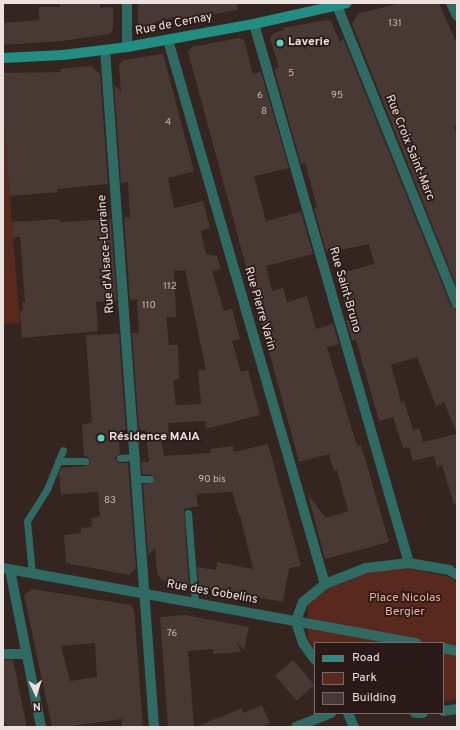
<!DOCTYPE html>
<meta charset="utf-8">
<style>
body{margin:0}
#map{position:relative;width:460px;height:730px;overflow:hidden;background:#342521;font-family:Overpass,sans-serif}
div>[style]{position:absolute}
.green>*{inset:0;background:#59291e}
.building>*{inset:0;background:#493935;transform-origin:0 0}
.lane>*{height:7px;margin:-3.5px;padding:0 3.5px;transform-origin:3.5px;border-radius:3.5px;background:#2f6a63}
.street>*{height:10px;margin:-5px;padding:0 5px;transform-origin:5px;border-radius:5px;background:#2f6a63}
.secondary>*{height:10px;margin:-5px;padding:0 5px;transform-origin:5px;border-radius:5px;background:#218e83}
.dots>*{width:11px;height:11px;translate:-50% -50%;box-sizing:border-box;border:2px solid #2a1b18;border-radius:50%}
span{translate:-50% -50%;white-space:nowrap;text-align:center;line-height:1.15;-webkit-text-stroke:3.5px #2a1b18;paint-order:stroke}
.number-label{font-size:10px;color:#c2b7b4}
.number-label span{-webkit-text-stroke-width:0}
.street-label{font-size:12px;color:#ebe1de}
.poi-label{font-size:12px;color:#ebe1de;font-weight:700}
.left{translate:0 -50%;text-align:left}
.park-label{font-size:12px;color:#f4ad9b}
.frame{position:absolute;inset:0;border:4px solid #ebe1de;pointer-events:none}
.legend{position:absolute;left:314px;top:642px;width:130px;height:72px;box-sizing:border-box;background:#2a1b18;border:1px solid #776a67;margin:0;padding:5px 7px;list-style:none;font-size:12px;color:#ebe1de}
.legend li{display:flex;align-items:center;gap:8px;height:20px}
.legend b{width:20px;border:1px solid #776a67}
.north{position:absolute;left:16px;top:674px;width:40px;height:40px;-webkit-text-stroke:3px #2a1b18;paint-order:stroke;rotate:176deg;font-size:11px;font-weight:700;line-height:16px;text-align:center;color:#ebe1de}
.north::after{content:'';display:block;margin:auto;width:14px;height:18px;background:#ebe1de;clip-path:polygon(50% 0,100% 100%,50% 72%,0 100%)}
</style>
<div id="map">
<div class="green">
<i style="clip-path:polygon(3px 112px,20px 323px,3px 324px)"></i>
<i style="clip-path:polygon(406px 568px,446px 576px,457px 582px,457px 699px,443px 702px,443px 643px,315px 643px,315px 650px,308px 640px,308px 602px,329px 588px,366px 573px)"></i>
</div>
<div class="building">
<i style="clip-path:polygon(60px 3px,100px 4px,100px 8px,113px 7px,113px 29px,110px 34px,62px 41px,3px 45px,3px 23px,39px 20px,39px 7px,60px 7px)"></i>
<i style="clip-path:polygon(138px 3px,237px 3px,237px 10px,179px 20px,178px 16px,155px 22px,155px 25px,144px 28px,138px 25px)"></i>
<i style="clip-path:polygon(402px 3px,439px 3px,457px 44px,457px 126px,454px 127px,457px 134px,457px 287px,352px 24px,359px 13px)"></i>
<i style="clip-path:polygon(326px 20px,331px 21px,340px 43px,343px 38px,451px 306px,457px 310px,457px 433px,444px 402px,436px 406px,417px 357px,391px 365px,401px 402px,404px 401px,413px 430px,419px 428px,423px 442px,457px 434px,457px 504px,454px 504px,442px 465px,437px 467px,434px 456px,413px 461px,409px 447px,403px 448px,393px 417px,379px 421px,356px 340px,352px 341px,346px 320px,349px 319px,337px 274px,374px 264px,369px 244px,330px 252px,330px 250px,326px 251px,314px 208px,317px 207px,309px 177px,305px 163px,301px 164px,274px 69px,279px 68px,270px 38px,274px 33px,284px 30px,283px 28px)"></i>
<i style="clip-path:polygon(239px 38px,244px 40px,253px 74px,261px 72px,289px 168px,254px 176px,266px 221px,301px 212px,313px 254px,266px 266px,272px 291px,283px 288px,287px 302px,307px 296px,316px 329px,333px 324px,339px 344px,327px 347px,357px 446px,361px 445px,389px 542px,325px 559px,308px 495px,326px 518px,348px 511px,337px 470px,334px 471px,329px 454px,299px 462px,188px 52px,192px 47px)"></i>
<i style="clip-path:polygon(evenodd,163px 54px,194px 171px,168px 178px,174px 208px,203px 201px,210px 228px,201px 231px,206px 254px,217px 256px,221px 269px,212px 271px,224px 311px,232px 309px,240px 339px,232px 341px,241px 372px,248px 370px,260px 415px,206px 429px,205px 421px,168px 423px,169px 439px,161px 441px,164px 456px,211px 453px,210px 449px,233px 446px,234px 452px,268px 444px,301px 566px,289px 568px,283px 602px,199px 587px,197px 567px,216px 570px,217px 562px,253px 569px,240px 515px,239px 516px,232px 492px,196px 494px,198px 506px,184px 509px,189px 585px,162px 580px,157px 574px,155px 548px,148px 555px,143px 484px,152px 483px,155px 479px,152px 475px,142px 474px,141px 462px,149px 462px,147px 443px,146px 430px,139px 431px,132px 333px,139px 333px,137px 299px,130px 300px,124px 218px,130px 217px,128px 182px,121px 183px,114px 85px,121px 91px,119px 65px,123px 60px,163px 54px,185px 270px,206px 370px,198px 370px,201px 404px,176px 405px,173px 380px,179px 379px,178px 345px,169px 345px,166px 317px,176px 317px,174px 271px,185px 270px)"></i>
<i style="clip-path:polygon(91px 66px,100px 74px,108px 184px,57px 189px,58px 192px,10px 196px,3px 113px,3px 73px,61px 72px,60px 69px)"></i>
<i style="clip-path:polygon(60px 219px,60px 222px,111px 219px,117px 301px,96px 302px,98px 331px,22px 338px,20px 311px,23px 311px,22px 302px,25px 302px,20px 237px,13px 237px,12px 222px)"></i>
<i style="clip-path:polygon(119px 334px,126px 431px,118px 432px,120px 453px,115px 458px,118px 463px,128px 463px,136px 568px,129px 575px,66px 563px,64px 535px,81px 533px,81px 528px,92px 527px,91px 518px,100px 517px,98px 492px,61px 494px,59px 473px,61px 468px,85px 466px,90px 461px,88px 457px,84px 456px,82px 424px,92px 423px,86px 335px)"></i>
<i style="clip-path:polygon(evenodd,32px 589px,131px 605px,134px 610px,143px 727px,122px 727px,122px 719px,65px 727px,52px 727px,24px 595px,32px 589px,95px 643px,97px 677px,70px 681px,61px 646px,95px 643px)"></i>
<i style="clip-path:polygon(185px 615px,249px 627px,244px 650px,236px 641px,241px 652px,213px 654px,213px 649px,188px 651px,194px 727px,168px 727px,160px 617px)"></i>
<i style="clip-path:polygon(3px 660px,13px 660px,27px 727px,7px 727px,6px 723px,3px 724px)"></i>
<i style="left:293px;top:660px;width:33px;height:24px;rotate:49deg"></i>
<i style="clip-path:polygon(262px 705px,270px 723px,262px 727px,196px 727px,242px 708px,243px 713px)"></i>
</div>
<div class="lane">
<i style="left:120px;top:458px;width:16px;rotate:-4deg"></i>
<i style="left:58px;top:461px;width:27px"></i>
<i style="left:137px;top:479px;width:13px"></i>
<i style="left:188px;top:513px;width:90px;rotate:85.6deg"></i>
<i style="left:32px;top:574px;width:53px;rotate:-95.4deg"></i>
<i style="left:27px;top:521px;width:38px;rotate:-58deg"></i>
<i style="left:47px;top:489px;width:42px;rotate:-67.7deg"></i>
</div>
<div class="street">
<i style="left:127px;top:3px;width:44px;rotate:90deg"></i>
<i style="left:336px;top:3px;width:324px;rotate:68.1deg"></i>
<i style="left:451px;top:3px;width:14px;rotate:65deg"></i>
<i style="left:254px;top:24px;width:561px;rotate:73.96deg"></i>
<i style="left:168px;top:40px;width:566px;rotate:73.9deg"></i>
<i style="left:105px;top:50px;width:679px;rotate:85.86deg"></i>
<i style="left:3px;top:568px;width:420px;rotate:10.3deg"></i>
<i style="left:10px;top:570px;width:160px;rotate:78.8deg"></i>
<i style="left:443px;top:648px;width:14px;rotate:12deg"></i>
<i style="left:3px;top:654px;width:23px"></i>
<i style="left:315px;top:660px;width:21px;rotate:-125deg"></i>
<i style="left:303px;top:643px;width:23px;rotate:-108deg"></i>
<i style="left:296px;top:621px;width:20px;rotate:-70deg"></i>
<i style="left:303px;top:602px;width:28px;rotate:-39deg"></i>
<i style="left:325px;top:584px;width:44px;rotate:-21.3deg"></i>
<i style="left:366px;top:568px;width:43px;rotate:-6.6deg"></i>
<i style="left:409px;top:563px;width:41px;rotate:9.9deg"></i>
<i style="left:449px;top:570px;width:9px;rotate:32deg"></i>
<i style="left:443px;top:711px;width:14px;rotate:-8deg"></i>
<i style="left:348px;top:713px;width:15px;rotate:67deg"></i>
<i style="left:415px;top:713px;width:8px"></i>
<i style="left:296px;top:727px;width:38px;rotate:-22deg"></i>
</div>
<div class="secondary">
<i style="left:3px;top:58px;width:60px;rotate:-2.9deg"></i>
<i style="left:63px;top:55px;width:64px;rotate:-7.1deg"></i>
<i style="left:127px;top:47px;width:129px;rotate:-10.3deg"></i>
<i style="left:254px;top:24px;width:95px;rotate:-12.7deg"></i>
</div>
<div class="dots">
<i style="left:280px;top:43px;background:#58cec0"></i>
<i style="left:101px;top:438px;background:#58cec0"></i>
</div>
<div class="number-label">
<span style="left:395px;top:24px">131</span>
<span style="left:291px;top:74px">5</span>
<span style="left:260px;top:96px">6</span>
<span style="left:337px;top:96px">95</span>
<span style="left:264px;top:112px">8</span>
<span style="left:168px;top:123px">4</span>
<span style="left:170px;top:287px">112</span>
<span style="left:149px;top:306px">110</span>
<span style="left:212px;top:480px">90 bis</span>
<span style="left:110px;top:501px">83</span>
<span style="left:172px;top:634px">76</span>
</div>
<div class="street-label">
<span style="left:174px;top:25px;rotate:-11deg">Rue de Cernay</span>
<span style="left:409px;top:148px;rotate:68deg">Rue Croix Saint-Marc</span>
<span style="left:107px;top:254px;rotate:-94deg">Rue d'Alsace-Lorraine</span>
<span style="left:344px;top:290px;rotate:74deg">Rue Saint-Bruno</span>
<span style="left:259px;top:309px;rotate:74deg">Rue Pierre Varin</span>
<span style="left:212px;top:593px;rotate:10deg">Rue des Gobelins</span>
</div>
<div class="poi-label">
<span class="left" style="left:288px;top:43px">Laverie</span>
<span class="left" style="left:109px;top:438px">Résidence MAIA</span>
</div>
<div class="park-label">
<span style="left:405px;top:606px">Place Nicolas<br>Bergier</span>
</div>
<div class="frame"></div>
<ul class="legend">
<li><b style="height:5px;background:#218e83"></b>Road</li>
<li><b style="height:11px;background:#59291e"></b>Park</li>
<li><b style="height:11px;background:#493935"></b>Building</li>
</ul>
<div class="north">N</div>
</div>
